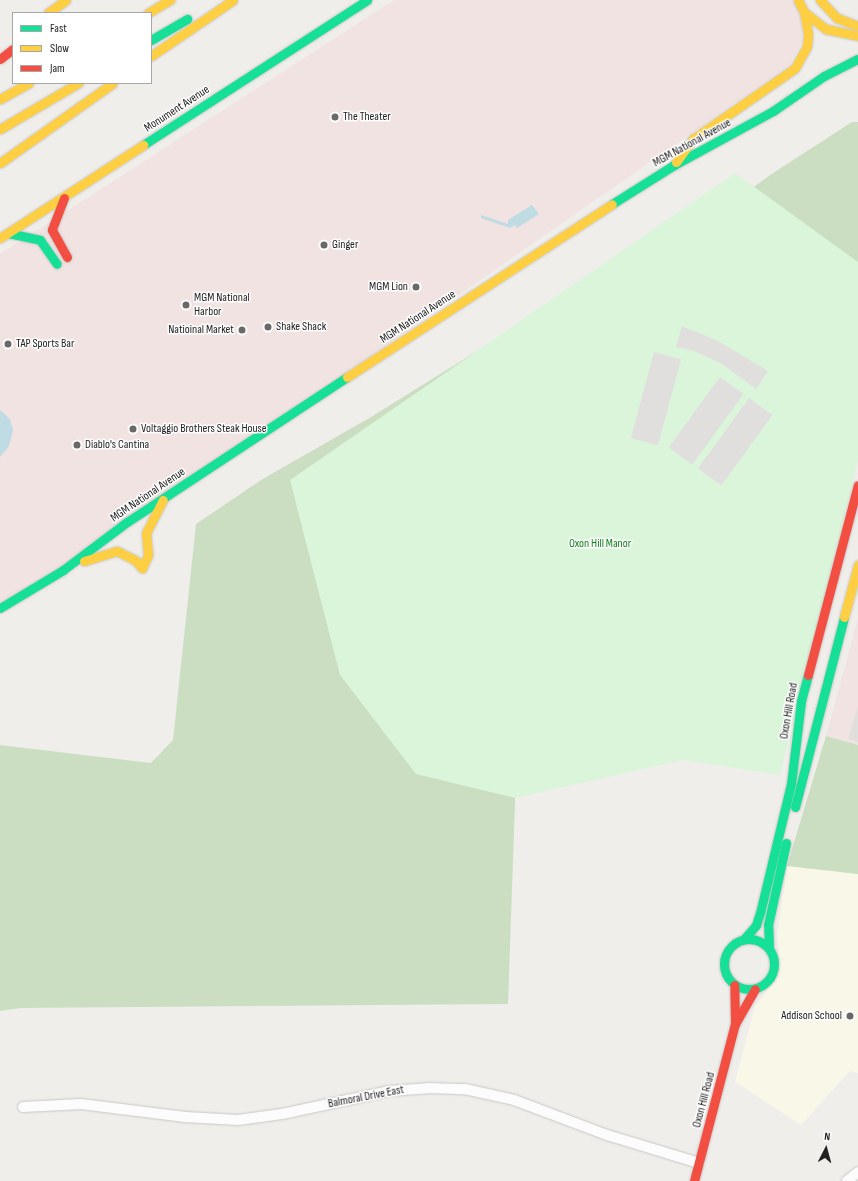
<!DOCTYPE html>
<style>
body{margin:0}
#map{position:relative;width:858px;height:1181px;overflow:hidden;background:#f0eeeb;font-family:"Sofia Sans Condensed",sans-serif}
div>[style]{position:absolute}
.commercial>*{inset:0;background:#f1e3e1}
.education>*{inset:0;background:#f8f7e8}
.forest>*{inset:0;background:#cbdec1}
.park>*{inset:0;background:#daf5da}
.parking>*{inset:0;background:#e0dfde;transform-origin:0 0}
.water>*{inset:0;background:#bfdbe3}
.roads{filter:drop-shadow(0 0 1px #c9c8c7) drop-shadow(0 0 1px #c9c8c7)}
.street>*{height:10px;margin:-5px;padding:0 5px;transform-origin:5px;border-radius:5px;background:#fdfcfc}
.fast>*{height:9px;margin:-4.5px;padding:0 4.5px;transform-origin:4.5px;border-radius:4.5px;background:#16e098}
.fast>.ring{margin:-4.5px;padding:0;box-sizing:content-box;background:none;border:9px solid #16e098;border-radius:50%}
.slow>*{height:9px;margin:-4.5px;padding:0 4.5px;transform-origin:4.5px;border-radius:4.5px;background:#ffcf43}
.jam>*{height:9px;margin:-4.5px;padding:0 4.5px;transform-origin:4.5px;border-radius:4.5px;background:#f24e42}
.dots>*{width:11px;height:11px;translate:-50% -50%;box-sizing:border-box;border:2px solid #fff;border-radius:50%}
span{translate:-50% -50%;white-space:nowrap;text-align:center;line-height:1.15;-webkit-text-stroke:3px #fff;paint-order:stroke}
.street-label{font-size:12px;color:#222}
.poi-label{font-size:12px;color:#222}
.left{translate:0 -50%;text-align:left}
.right{translate:-100% -50%;text-align:right}
.park-label{font-size:12px;color:#0c8416}
.legend{position:absolute;left:12px;top:12px;width:140px;height:72px;box-sizing:border-box;background:#fff;border:1px solid #a7a7a7;margin:0;padding:5px 7px;list-style:none;font-size:12px;color:#222}
.legend li{display:flex;align-items:center;gap:8px;height:20px}
.legend b{width:20px;border:1px solid #a7a7a7}
.north{position:absolute;left:806px;top:1129px;width:40px;height:40px;-webkit-text-stroke:3px #fff;paint-order:stroke;rotate:6deg;font-size:11px;font-weight:700;line-height:16px;text-align:center;color:#222}
.north::after{content:'';display:block;margin:auto;width:14px;height:18px;background:#222;clip-path:polygon(50% 0,100% 100%,50% 72%,0 100%)}
</style>
<div id="map">
<div class="commercial">
<i style="clip-path:polygon(394px 0,800px 0,802px 41px,790px 65px,63px 570px,0 607px,0 254px)"></i>
<i style="clip-path:polygon(858px 618px,858px 745px,826px 736px)"></i>
</div>
<div class="education">
<i style="clip-path:polygon(787px 866px,858px 874px,858px 1073px,850px 1071px,801px 1125px,735px 1082px,755px 1006px,765px 994px,780px 964px,777px 936px)"></i>
</div>
<div class="forest">
<i style="clip-path:polygon(852px 122px,858px 122px,858px 290px,516px 774px,508px 1004px,21px 1008px,0 1011px,0 745px,151px 763px,173px 740px,196px 524px,261px 480px,371px 417px,511px 330px,702px 225px,773px 173px)"></i>
<i style="clip-path:polygon(826px 736px,858px 745px,858px 874px,787px 866px)"></i>
</div>
<div class="park">
<i style="clip-path:polygon(735px 173px,858px 262px,858px 460px,780px 775px,683px 760px,515px 798px,416px 774px,340px 675px,290px 480px)"></i>
</div>
<div class="parking">
<i style="clip-path:polygon(682px 326px,718px 341px,768px 371px,756px 389px,722px 364px,694px 351px,676px 347px)"></i>
<i style="left:654px;top:352px;width:28px;height:89px;rotate:15deg"></i>
<i style="left:720px;top:377px;width:29px;height:87px;rotate:36deg"></i>
<i style="left:749px;top:398px;width:29px;height:87px;rotate:36deg"></i>
<i style="clip-path:polygon(858px 706px,858px 742px,848px 739px)"></i>
</div>
<div class="water">
<i style="clip-path:polygon(532px 205px,539px 214px,517px 228px,515px 225px,510px 228px,481px 218px,481px 215px,508px 224px,508px 220px)"></i>
<i style="clip-path:polygon(0 410px,10px 419px,13px 430px,9px 446px,0 457px)"></i>
</div>
<div class="roads">
<div class="street">
<i style="left:23px;top:1107px;width:58px;rotate:-3deg"></i>
<i style="left:81px;top:1104px;width:105px;rotate:7.1deg"></i>
<i style="left:185px;top:1117px;width:53px;rotate:3.2deg"></i>
<i style="left:238px;top:1120px;width:44px;rotate:-7.8deg"></i>
<i style="left:282px;top:1114px;width:109px;rotate:-12.1deg"></i>
<i style="left:389px;top:1091px;width:39px;rotate:-4deg"></i>
<i style="left:428px;top:1088px;width:37px;rotate:2deg"></i>
<i style="left:465px;top:1089px;width:50px;rotate:12.7deg"></i>
<i style="left:514px;top:1100px;width:99px;rotate:20.6deg"></i>
<i style="left:607px;top:1135px;width:96px;rotate:16.9deg"></i>
<i style="left:847px;top:1181px;width:14px;rotate:-39deg"></i>
</div>
<div class="fast">
<i style="left:151px;top:40px;width:42px;rotate:-30.3deg"></i>
<i style="left:143px;top:145px;width:267px;rotate:-32.9deg"></i>
<i style="left:612px;top:204px;width:73px;rotate:-32.2deg"></i>
<i style="left:674px;top:165px;width:113px;rotate:-28.6deg"></i>
<i style="left:773px;top:111px;width:62px;rotate:-34.5deg"></i>
<i style="left:824px;top:76px;width:38px;rotate:-27deg"></i>
<i style="left:8px;top:233px;width:33px;rotate:12deg"></i>
<i style="left:40px;top:240px;width:29px;rotate:55deg"></i>
<i style="left:0;top:608px;width:74px;rotate:-31.1deg"></i>
<i style="left:63px;top:570px;width:80px;rotate:-36.9deg"></i>
<i style="left:127px;top:522px;width:263px;rotate:-33.4deg"></i>
<i style="left:795px;top:807px;width:196px;rotate:-75.5deg"></i>
<i class="ring" style="left:724px;top:939px;width:41px;height:41px"></i>
<i style="left:744px;top:939px;width:18px;rotate:-49deg"></i>
<i style="left:756px;top:925px;width:13px;rotate:-72deg"></i>
<i style="left:760px;top:913px;width:133px;rotate:-76.5deg"></i>
<i style="left:791px;top:784px;width:84px;rotate:-83.1deg"></i>
<i style="left:801px;top:701px;width:27px;rotate:-75deg"></i>
<i style="left:769px;top:948px;width:23px;rotate:-92deg"></i>
<i style="left:768px;top:925px;width:84px;rotate:-77.6deg"></i>
</div>
<div class="slow">
<i style="left:820px;top:0;width:25px;rotate:47deg"></i>
<i style="left:837px;top:18px;width:22px;rotate:21deg"></i>
<i style="left:804px;top:12px;width:28px;rotate:38deg"></i>
<i style="left:826px;top:29px;width:33px;rotate:12deg"></i>
<i style="left:48px;top:13px;width:22px;rotate:-36deg"></i>
<i style="left:148px;top:13px;width:26px;rotate:-31deg"></i>
<i style="left:151px;top:56px;width:99px;rotate:-34.3deg"></i>
<i style="left:0;top:99px;width:33px;rotate:-29deg"></i>
<i style="left:0;top:129px;width:91px;rotate:-30.5deg"></i>
<i style="left:676px;top:162px;width:29px;rotate:-54deg"></i>
<i style="left:693px;top:139px;width:124px;rotate:-34.8deg"></i>
<i style="left:795px;top:68px;width:25px;rotate:-61deg"></i>
<i style="left:807px;top:46px;width:12px;rotate:-85deg"></i>
<i style="left:808px;top:34px;width:22px;rotate:-100deg"></i>
<i style="left:804px;top:12px;width:13px;rotate:-117deg"></i>
<i style="left:0;top:163px;width:138px;rotate:-35.3deg"></i>
<i style="left:0;top:238px;width:171px;rotate:-33deg"></i>
<i style="left:347px;top:377px;width:316px;rotate:-33.1deg"></i>
<i style="left:84px;top:561px;width:34px;rotate:-17deg"></i>
<i style="left:117px;top:551px;width:20px;rotate:27deg"></i>
<i style="left:135px;top:560px;width:11px;rotate:49deg"></i>
<i style="left:142px;top:568px;width:14px;rotate:-65deg"></i>
<i style="left:148px;top:555px;width:22px;rotate:-95deg"></i>
<i style="left:146px;top:533px;width:37px;rotate:-63deg"></i>
<i style="left:844px;top:617px;width:54px;rotate:-74.9deg"></i>
</div>
<div class="jam">
<i style="left:0;top:59px;width:16px;rotate:-38deg"></i>
<i style="left:64px;top:198px;width:34px;rotate:111deg"></i>
<i style="left:52px;top:230px;width:31px;rotate:61deg"></i>
<i style="left:808px;top:675px;width:196px;rotate:-75.3deg"></i>
<i style="left:735px;top:1024px;width:40px;rotate:-60.3deg"></i>
<i style="left:694px;top:1181px;width:162px;rotate:-75.4deg"></i>
<i style="left:735px;top:1024px;width:39px;rotate:-91deg"></i>
</div>
</div>
<div class="dots">
<i style="left:335px;top:117px;background:#6a6968"></i>
<i style="left:324px;top:245px;background:#6a6968"></i>
<i style="left:416px;top:287px;background:#6a6968"></i>
<i style="left:186px;top:305px;background:#6a6968"></i>
<i style="left:268px;top:327px;background:#6a6968"></i>
<i style="left:242px;top:330px;background:#6a6968"></i>
<i style="left:8px;top:344px;background:#6a6968"></i>
<i style="left:133px;top:429px;background:#6a6968"></i>
<i style="left:77px;top:445px;background:#6a6968"></i>
<i style="left:850px;top:1016px;background:#6a6968"></i>
</div>
<div class="street-label">
<span style="left:177px;top:109px;rotate:-33deg">Monument Avenue</span>
<span style="left:692px;top:143px;rotate:-29deg">MGM National Avenue</span>
<span style="left:418px;top:317px;rotate:-33deg">MGM National Avenue</span>
<span style="left:148px;top:495px;rotate:-34deg">MGM National Avenue</span>
<span style="left:789px;top:711px;rotate:-80deg">Oxon Hill Road</span>
<span style="left:366px;top:1097px;rotate:-11deg">Balmoral Drive East</span>
<span style="left:704px;top:1100px;rotate:-75deg">Oxon Hill Road</span>
</div>
<div class="poi-label">
<span class="left" style="left:343px;top:117px">The Theater</span>
<span class="left" style="left:332px;top:245px">Ginger</span>
<span class="right" style="left:408px;top:287px">MGM Lion</span>
<span class="left" style="left:194px;top:305px">MGM National<br>Harbor</span>
<span class="left" style="left:276px;top:327px">Shake Shack</span>
<span class="right" style="left:234px;top:330px">Natioinal Market</span>
<span class="left" style="left:16px;top:344px">TAP Sports Bar</span>
<span class="left" style="left:141px;top:429px">Voltaggio Brothers Steak House</span>
<span class="left" style="left:85px;top:445px">Diablo's Cantina</span>
<span class="right" style="left:842px;top:1016px">Addison School</span>
</div>
<div class="park-label">
<span style="left:600px;top:544px">Oxon Hill Manor</span>
</div>
<ul class="legend">
<li><b style="height:5px;background:#16e098"></b>Fast</li>
<li><b style="height:5px;background:#ffcf43"></b>Slow</li>
<li><b style="height:5px;background:#f24e42"></b>Jam</li>
</ul>
<div class="north">N</div>
</div>
